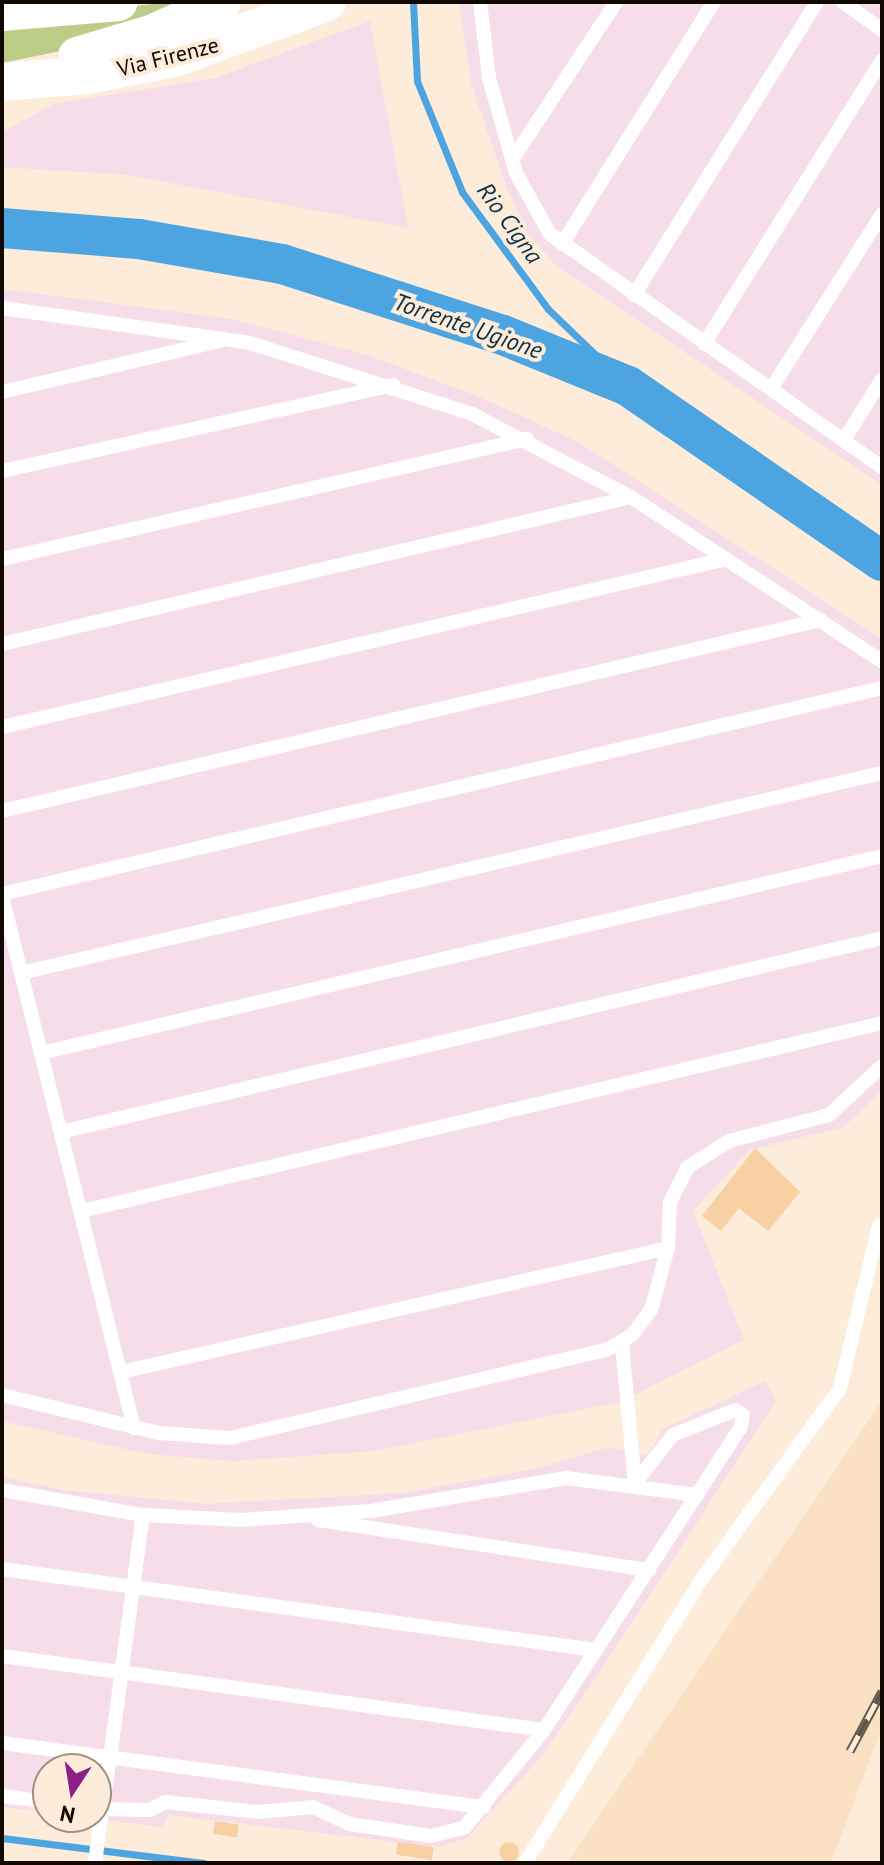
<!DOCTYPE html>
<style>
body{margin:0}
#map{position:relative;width:884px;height:1865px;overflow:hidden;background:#fcecd9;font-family:"PT Sans",sans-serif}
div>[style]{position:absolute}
.built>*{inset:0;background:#fae1c4}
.industrial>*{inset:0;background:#f5dde9}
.green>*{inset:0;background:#bdcc87}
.stream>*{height:7px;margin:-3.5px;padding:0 3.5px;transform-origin:3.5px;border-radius:3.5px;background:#4ca4e0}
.river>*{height:40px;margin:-20px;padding:0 20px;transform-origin:20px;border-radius:20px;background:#4ca4e0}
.building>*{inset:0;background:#f7d0a3;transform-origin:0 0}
.round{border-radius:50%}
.lane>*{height:14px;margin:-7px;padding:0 7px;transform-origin:7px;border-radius:7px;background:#fff}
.secondary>*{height:38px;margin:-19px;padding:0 19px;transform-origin:19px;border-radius:19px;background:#fff}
.rail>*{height:9px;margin-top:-4.5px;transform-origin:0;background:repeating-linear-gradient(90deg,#fcecd9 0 18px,#60564a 0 36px);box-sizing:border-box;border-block:2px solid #60564a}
span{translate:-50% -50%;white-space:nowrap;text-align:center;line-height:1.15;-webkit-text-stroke:8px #fcecd9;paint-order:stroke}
.street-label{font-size:22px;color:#120a02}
.water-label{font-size:24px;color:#0a3049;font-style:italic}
.frame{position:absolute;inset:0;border:4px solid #120a02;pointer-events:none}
.north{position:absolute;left:32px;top:1753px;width:80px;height:80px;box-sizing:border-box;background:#fcecd9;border:2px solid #9e9283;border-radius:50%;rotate:192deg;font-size:22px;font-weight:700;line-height:32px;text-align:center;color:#120a02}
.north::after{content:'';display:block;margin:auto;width:28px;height:36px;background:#8b2085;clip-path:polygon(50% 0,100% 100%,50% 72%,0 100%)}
</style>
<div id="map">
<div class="built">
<i style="clip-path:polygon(882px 1401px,882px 1727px,831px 1863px,567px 1863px)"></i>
</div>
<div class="industrial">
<i style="clip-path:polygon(459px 2px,882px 2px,882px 485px,555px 265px,526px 231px,503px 178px,471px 83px)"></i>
<i style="clip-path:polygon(370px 21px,408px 228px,129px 175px,2px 167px,2px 132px,54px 104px,215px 78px)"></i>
<i style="clip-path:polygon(2px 289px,232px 319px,367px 355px,477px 396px,578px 442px,882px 639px,882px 1090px,844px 1127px,750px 1150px,693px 1211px,744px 1340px,620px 1402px,374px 1451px,233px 1461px,148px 1454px,2px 1421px)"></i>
<i style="clip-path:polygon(765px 1381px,776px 1401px,595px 1679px,540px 1758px,467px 1838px,440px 1847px,168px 1815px,163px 1827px,84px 1817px,96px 1817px,96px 1769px,48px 1769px,48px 1812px,2px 1807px,2px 1477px,63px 1490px,205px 1504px,404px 1493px,534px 1469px,610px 1447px,648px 1456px,663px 1429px)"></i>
</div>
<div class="green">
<i style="clip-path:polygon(168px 2px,197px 2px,75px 48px,2px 63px,2px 23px)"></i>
</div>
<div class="stream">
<i style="left:413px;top:2px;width:79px;rotate:87.1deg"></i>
<i style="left:417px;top:81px;width:120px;rotate:67.9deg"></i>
<i style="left:462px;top:192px;width:145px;rotate:53.7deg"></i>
<i style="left:548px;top:309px;width:111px;rotate:43.9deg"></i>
<i style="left:2px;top:1838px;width:203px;rotate:7.1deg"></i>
</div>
<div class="river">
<i style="left:2px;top:228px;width:137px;rotate:4.6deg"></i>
<i style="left:139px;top:239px;width:145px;rotate:9.9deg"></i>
<i style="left:282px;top:264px;width:232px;rotate:17.8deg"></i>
<i style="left:503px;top:335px;width:135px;rotate:22.2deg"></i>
<i style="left:628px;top:386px;width:308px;rotate:34.6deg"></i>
</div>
<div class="building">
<i style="clip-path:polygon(755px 1148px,800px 1192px,768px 1231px,739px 1208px,721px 1231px,702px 1216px)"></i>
<i style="left:215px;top:1821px;width:24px;height:13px;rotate:9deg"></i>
<i class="round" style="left:499px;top:1842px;width:20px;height:20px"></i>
<i style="left:398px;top:1842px;width:36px;height:13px;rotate:8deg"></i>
</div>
<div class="lane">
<i style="left:480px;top:2px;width:77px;rotate:83.2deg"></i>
<i style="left:489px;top:78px;width:99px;rotate:74.1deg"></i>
<i style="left:516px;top:173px;width:70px;rotate:60.9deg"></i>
<i style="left:550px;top:234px;width:406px;rotate:35.1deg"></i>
<i style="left:843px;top:2px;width:48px;rotate:35.7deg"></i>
<i style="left:512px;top:160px;width:189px;rotate:-56.6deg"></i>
<i style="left:562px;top:244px;width:286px;rotate:-57.9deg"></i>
<i style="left:634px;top:295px;width:345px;rotate:-58deg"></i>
<i style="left:2px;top:308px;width:250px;rotate:8deg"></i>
<i style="left:250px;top:343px;width:233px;rotate:17.7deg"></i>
<i style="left:472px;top:414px;width:179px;rotate:27.6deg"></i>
<i style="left:631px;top:497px;width:300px;rotate:33.2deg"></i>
<i style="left:704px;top:344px;width:335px;rotate:-57.9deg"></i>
<i style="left:771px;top:389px;width:207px;rotate:-57.6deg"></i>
<i style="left:2px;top:392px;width:223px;rotate:-13.2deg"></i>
<i style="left:844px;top:440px;width:72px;rotate:-58.1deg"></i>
<i style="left:2px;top:471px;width:401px;rotate:-12.4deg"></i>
<i style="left:2px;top:559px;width:539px;rotate:-12.88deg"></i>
<i style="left:2px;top:644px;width:646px;rotate:-13.15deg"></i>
<i style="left:2px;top:727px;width:743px;rotate:-13.06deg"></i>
<i style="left:2px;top:811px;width:841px;rotate:-13.13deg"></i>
<i style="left:2px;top:894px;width:904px;rotate:-13.18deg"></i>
<i style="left:2px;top:896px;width:548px;rotate:76.07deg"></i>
<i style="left:21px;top:973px;width:884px;rotate:-13.08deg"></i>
<i style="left:41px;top:1053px;width:864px;rotate:-13.18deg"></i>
<i style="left:61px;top:1132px;width:844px;rotate:-13.29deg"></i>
<i style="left:82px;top:1211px;width:822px;rotate:-13.22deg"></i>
<i style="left:622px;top:1344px;width:140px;rotate:84.7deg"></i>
<i style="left:121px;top:1372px;width:561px;rotate:-12.77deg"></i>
<i style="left:2px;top:1395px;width:162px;rotate:13.6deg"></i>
<i style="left:159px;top:1433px;width:71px;rotate:4deg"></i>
<i style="left:230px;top:1438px;width:388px;rotate:-13.2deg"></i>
<i style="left:608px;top:1349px;width:28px;rotate:-30deg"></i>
<i style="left:632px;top:1335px;width:31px;rotate:-53deg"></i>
<i style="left:651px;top:1310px;width:64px;rotate:-74.7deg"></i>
<i style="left:668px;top:1248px;width:46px;rotate:-87.5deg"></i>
<i style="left:670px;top:1202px;width:39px;rotate:-63deg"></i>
<i style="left:688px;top:1167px;width:49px;rotate:-32.4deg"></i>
<i style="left:729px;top:1141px;width:103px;rotate:-14.6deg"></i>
<i style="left:829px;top:1115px;width:72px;rotate:-42.8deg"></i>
<i style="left:2px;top:1490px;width:143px;rotate:10.1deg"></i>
<i style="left:143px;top:1515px;width:98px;rotate:2.9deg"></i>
<i style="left:241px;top:1520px;width:130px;rotate:-4deg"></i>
<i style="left:371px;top:1511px;width:198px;rotate:-9.6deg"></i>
<i style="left:566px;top:1478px;width:132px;rotate:7.4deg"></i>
<i style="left:318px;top:1520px;width:335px;rotate:8.6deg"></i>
<i style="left:2px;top:1569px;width:599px;rotate:7.77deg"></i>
<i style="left:2px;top:1656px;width:547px;rotate:7.77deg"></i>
<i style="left:2px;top:1743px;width:486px;rotate:7.6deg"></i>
<i style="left:2px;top:1796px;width:46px;rotate:7.4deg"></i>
<i style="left:96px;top:1808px;width:6px;rotate:9deg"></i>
<i style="left:102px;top:1809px;width:52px;rotate:-81.1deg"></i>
<i style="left:110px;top:1758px;width:245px;rotate:-82.3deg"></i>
<i style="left:95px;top:1863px;width:54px;rotate:-82.6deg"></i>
<i style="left:102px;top:1809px;width:48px;rotate:1.2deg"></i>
<i style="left:150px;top:1810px;width:17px;rotate:-28deg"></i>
<i style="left:165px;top:1802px;width:94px;rotate:6.1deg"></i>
<i style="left:258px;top:1812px;width:55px;rotate:-5.2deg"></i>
<i style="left:313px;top:1807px;width:40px;rotate:25deg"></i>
<i style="left:349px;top:1824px;width:83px;rotate:8.3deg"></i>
<i style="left:431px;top:1836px;width:34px;rotate:-14deg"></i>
<i style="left:464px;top:1828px;width:127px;rotate:-50.8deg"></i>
<i style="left:544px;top:1730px;width:361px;rotate:-57deg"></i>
<i style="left:741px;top:1427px;width:12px;rotate:-81deg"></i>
<i style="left:743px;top:1415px;width:9px;rotate:-148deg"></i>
<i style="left:735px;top:1410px;width:67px;rotate:158deg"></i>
<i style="left:673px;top:1435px;width:61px;rotate:128.4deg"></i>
<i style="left:525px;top:1863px;width:330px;rotate:-58.1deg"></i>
<i style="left:699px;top:1583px;width:241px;rotate:-54.1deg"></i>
<i style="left:840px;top:1388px;width:167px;rotate:-76.5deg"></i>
</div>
<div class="secondary">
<i style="left:2px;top:12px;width:117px;rotate:-4.9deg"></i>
<i style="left:77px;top:56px;width:77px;rotate:-16.6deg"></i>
<i style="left:151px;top:34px;width:78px;rotate:-24.3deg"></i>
<i style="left:2px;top:82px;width:85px;rotate:-4.7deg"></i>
<i style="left:87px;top:75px;width:90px;rotate:-10.9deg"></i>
<i style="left:175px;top:58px;width:162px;rotate:-20.2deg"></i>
</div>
<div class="rail">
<i style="left:850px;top:1751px;width:68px;rotate:-61.9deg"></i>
</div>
<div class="street-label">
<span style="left:168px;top:57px;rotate:-14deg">Via Firenze</span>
</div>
<div class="water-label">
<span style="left:510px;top:223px;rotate:54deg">Rio Cigna</span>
<span style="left:468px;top:326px;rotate:19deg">Torrente Ugione</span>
</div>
<div class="frame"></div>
<div class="north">N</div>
</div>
